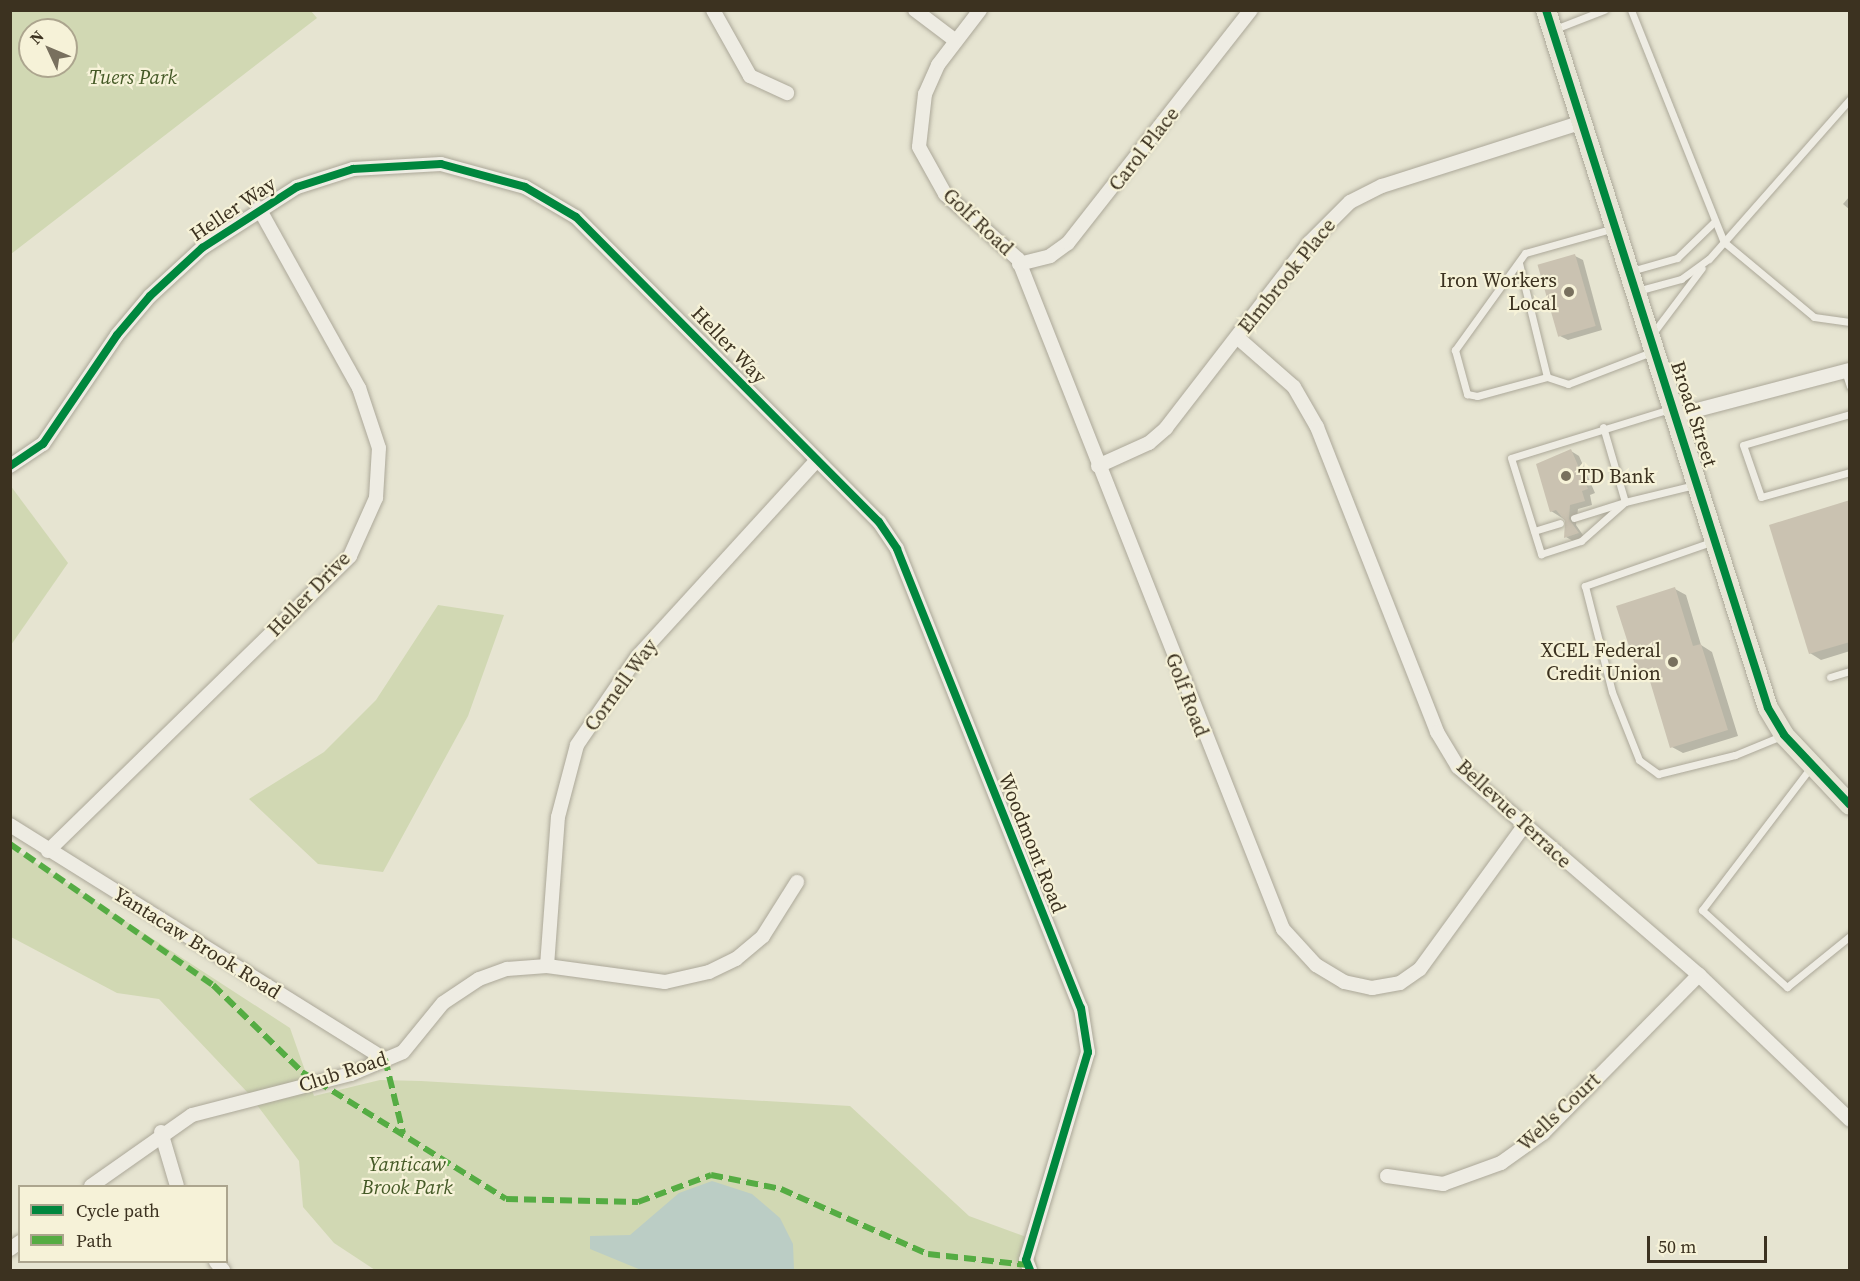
<!DOCTYPE html>
<style>
body{margin:0}
#map{position:relative;width:1860px;height:1281px;overflow:hidden;background:#e6e4d1;font-family:"Source Serif 4",serif}
div>[style]{position:absolute}
.green>*{inset:0;background:#d1d8b3}
.water>*{inset:0;background:#bbcdc5}
.shadow>*{inset:0;background:#0003}
.building>*{inset:0;background:#cac2b1;transform-origin:0 0}
.roads{filter:drop-shadow(0 0 2px #aca899) drop-shadow(0 0 2px #aca899)}
.service>*{height:7px;margin:-3.5px;padding:0 3.5px;transform-origin:3.5px;border-radius:3.5px;background:#eeece3}
.minor>*{height:14px;margin:-7px;padding:0 7px;transform-origin:7px;border-radius:7px;background:#eeece3}
.primary>*{height:20px;margin:-10px;padding:0 10px;transform-origin:10px;border-radius:10px;background:#e6e4d4}
.quiet>*{height:6px;margin-top:-3px;transform-origin:0;background:repeating-linear-gradient(90deg,#55ac43 0 12px,transparent 0 18px)}
.cycleway>*{height:8px;margin:-4px;padding:0 4px;transform-origin:4px;border-radius:4px;background:#00873e}
.dots>*{width:16px;height:16px;translate:-50% -50%;box-sizing:border-box;border:3px solid #f6f2d8;border-radius:50%}
span{translate:-50% -50%;white-space:nowrap;text-align:center;line-height:1.15;-webkit-text-stroke:4.5px #f6f2d8;paint-order:stroke}
.park-label{font-size:20px;color:#445926;font-style:italic}
.street-label{font-size:20px;color:#3c3220}
.poi-label{font-size:20px;color:#3c3220}
.right{translate:-100% -50%;text-align:right}
.left{translate:0 -50%;text-align:left}
.frame{position:absolute;inset:0;border:12px solid #3c3220;pointer-events:none}
.legend{position:absolute;left:18px;top:1185px;width:210px;height:78px;box-sizing:border-box;background:#f6f2d8;border:2px solid #aca58e;margin:0;padding:8px 10px;list-style:none;font-size:18px;color:#3c3220}
.legend li{display:flex;align-items:center;gap:12px;height:30px}
.legend b{width:30px;border:2px solid #aca58e}
.north{position:absolute;left:18px;top:18px;width:60px;height:60px;box-sizing:border-box;background:#f6f2d8;border:2px solid #aca58e;border-radius:50%;rotate:314deg;font-size:16px;font-weight:700;line-height:24px;text-align:center;color:#3c3220}
.north::after{content:'';display:block;margin:auto;width:21px;height:27px;background:#78705e;clip-path:polygon(50% 0,100% 100%,50% 72%,0 100%)}
.scale{position:absolute;left:1647px;top:1236px;width:120px;height:27px;box-sizing:border-box;border:3px solid #3c3220;border-top:0;padding-left:8px;font-size:18px;line-height:21px;white-space:nowrap;color:#3c3220;-webkit-text-stroke:4px #f6f2d8;paint-order:stroke}
</style>
<div id="map">
<div class="green">
<i style="clip-path:polygon(evenodd,311px 11px,317px 18px,11px 254px,11px 11px,311px 11px,30px 30px,66px 30px,66px 66px,30px 66px,30px 30px)"></i>
<i style="clip-path:polygon(10px 485px,68px 563px,11px 645px,10px 645px)"></i>
<i style="clip-path:polygon(438px 605px,504px 615px,468px 716px,383px 872px,318px 864px,249px 799px,324px 752px,376px 700px)"></i>
<i style="clip-path:polygon(10px 846px,290px 1028px,314px 1096px,380px 1080px,421px 1081px,850px 1106px,969px 1216px,1032px 1239px,1038px 1270px,375px 1270px,334px 1243px,303px 1207px,299px 1161px,248px 1093px,159px 999px,117px 993px,11px 937px)"></i>
</div>
<div class="water">
<i style="clip-path:polygon(712px 1181px,752px 1194px,780px 1218px,793px 1244px,794px 1270px,641px 1270px,590px 1249px,590px 1236px,630px 1235px,679px 1193px)"></i>
</div>
<div class="shadow">
<i style="clip-path:polygon(1850px 196px,1850px 210px,1843px 204px)"></i>
<i style="clip-path:polygon(1575px 256px,1583px 260px,1602px 330px,1568px 340px,1560px 336px)"></i>
<i style="clip-path:polygon(1571px 451px,1579px 456px,1595px 493px,1590px 495px,1592px 505px,1578px 509px,1576px 525px,1585px 538px,1573px 541px,1566px 537px,1567px 521px,1551px 511px)"></i>
<i style="clip-path:polygon(1850px 501px,1850px 651px,1821px 660px,1810px 653px)"></i>
<i style="clip-path:polygon(1675px 589px,1686px 595px,1701px 645px,1712px 652px,1738px 736px,1683px 753px,1672px 747px,1650px 677px,1638px 670px)"></i>
</div>
<div class="building">
<i style="left:1575px;top:254px;width:75px;height:39px;rotate:74deg"></i>
<i style="clip-path:polygon(1571px 449px,1588px 489px,1582px 491px,1585px 501px,1570px 505px,1569px 519px,1579px 533px,1564px 538px,1565px 521px,1556px 510px,1550px 512px,1536px 464px)"></i>
<i style="clip-path:polygon(1850px 500px,1850px 642px,1809px 654px,1769px 525px)"></i>
<i style="clip-path:polygon(1675px 587px,1693px 646px,1701px 644px,1728px 730px,1670px 748px,1646px 668px,1637px 671px,1616px 606px)"></i>
</div>
<div class="roads">
<div class="service">
<i style="left:1631px;top:10px;width:250px;rotate:68.2deg"></i>
<i style="left:1724px;top:242px;width:117px;rotate:39.8deg"></i>
<i style="left:1814px;top:317px;width:36px;rotate:8deg"></i>
<i style="left:1555px;top:29px;width:53px;rotate:-21.2deg"></i>
<i style="left:1614px;top:228px;width:92px;rotate:164.3deg"></i>
<i style="left:1525px;top:253px;width:120px;rotate:125.8deg"></i>
<i style="left:1455px;top:350px;width:46px;rotate:74.7deg"></i>
<i style="left:1467px;top:394px;width:10px;rotate:11deg"></i>
<i style="left:1477px;top:396px;width:73px;rotate:-15.2deg"></i>
<i style="left:1547px;top:377px;width:22px;rotate:18deg"></i>
<i style="left:1568px;top:384px;width:92px;rotate:-21deg"></i>
<i style="left:1519px;top:263px;width:117px;rotate:76.2deg"></i>
<i style="left:1631px;top:271px;width:48px;rotate:-15.8deg"></i>
<i style="left:1677px;top:258px;width:52px;rotate:-44.2deg"></i>
<i style="left:1637px;top:291px;width:46px;rotate:-15.3deg"></i>
<i style="left:1681px;top:279px;width:34px;rotate:-36deg"></i>
<i style="left:1709px;top:259px;width:213px;rotate:-48.6deg"></i>
<i style="left:1653px;top:333px;width:81px;rotate:-53deg"></i>
<i style="left:1845px;top:371px;width:16px;rotate:72deg"></i>
<i style="left:1670px;top:409px;width:166px;rotate:162.9deg"></i>
<i style="left:1511px;top:458px;width:101px;rotate:72.6deg"></i>
<i style="left:1541px;top:554px;width:42px;rotate:-18deg"></i>
<i style="left:1581px;top:541px;width:59px;rotate:-41.6deg"></i>
<i style="left:1625px;top:502px;width:71px;rotate:-13.8deg"></i>
<i style="left:1850px;top:414px;width:111px;rotate:163.8deg"></i>
<i style="left:1743px;top:445px;width:55px;rotate:70.9deg"></i>
<i style="left:1761px;top:497px;width:92px;rotate:-15.7deg"></i>
<i style="left:1574px;top:518px;width:53px;rotate:-17.4deg"></i>
<i style="left:1625px;top:502px;width:78px;rotate:-106.3deg"></i>
<i style="left:1534px;top:531px;width:27px;rotate:-17deg"></i>
<i style="left:1714px;top:541px;width:137px;rotate:160.8deg"></i>
<i style="left:1585px;top:586px;width:109px;rotate:75.7deg"></i>
<i style="left:1612px;top:692px;width:73px;rotate:68.3deg"></i>
<i style="left:1639px;top:760px;width:24px;rotate:36deg"></i>
<i style="left:1658px;top:774px;width:79px;rotate:-13.9deg"></i>
<i style="left:1735px;top:755px;width:50px;rotate:-22.4deg"></i>
<i style="left:1830px;top:677px;width:21px;rotate:-17deg"></i>
<i style="left:1811px;top:767px;width:180px;rotate:127.3deg"></i>
<i style="left:1702px;top:910px;width:115px;rotate:42.2deg"></i>
<i style="left:1787px;top:987px;width:81px;rotate:-39deg"></i>
</div>
<div class="minor">
<i style="left:713px;top:10px;width:76px;rotate:60.7deg"></i>
<i style="left:750px;top:76px;width:41px;rotate:24.7deg"></i>
<i style="left:915px;top:10px;width:51px;rotate:37.1deg"></i>
<i style="left:980px;top:10px;width:69px;rotate:127.4deg"></i>
<i style="left:938px;top:65px;width:32px;rotate:114deg"></i>
<i style="left:925px;top:94px;width:53px;rotate:96.5deg"></i>
<i style="left:919px;top:147px;width:54px;rotate:61deg"></i>
<i style="left:945px;top:194px;width:98px;rotate:41.7deg"></i>
<i style="left:1018px;top:259px;width:721px;rotate:68.42deg"></i>
<i style="left:1283px;top:929px;width:49px;rotate:47.5deg"></i>
<i style="left:1316px;top:965px;width:33px;rotate:31deg"></i>
<i style="left:1344px;top:982px;width:29px;rotate:12deg"></i>
<i style="left:1372px;top:988px;width:28px;rotate:-10deg"></i>
<i style="left:1400px;top:983px;width:24px;rotate:-35deg"></i>
<i style="left:1420px;top:969px;width:175px;rotate:-54deg"></i>
<i style="left:1019px;top:264px;width:32px;rotate:-14deg"></i>
<i style="left:1050px;top:256px;width:22px;rotate:-36deg"></i>
<i style="left:1068px;top:243px;width:296px;rotate:-51.9deg"></i>
<i style="left:1238px;top:338px;width:74px;rotate:41.2deg"></i>
<i style="left:1294px;top:387px;width:46px;rotate:60.1deg"></i>
<i style="left:1317px;top:427px;width:328px;rotate:68.5deg"></i>
<i style="left:1437px;top:732px;width:41px;rotate:59deg"></i>
<i style="left:1458px;top:767px;width:318px;rotate:40.8deg"></i>
<i style="left:1699px;top:975px;width:209px;rotate:43.8deg"></i>
<i style="left:1678px;top:415px;width:178px;rotate:-14.7deg"></i>
<i style="left:10px;top:466px;width:40px;rotate:-34deg"></i>
<i style="left:43px;top:444px;width:132px;rotate:-55.8deg"></i>
<i style="left:117px;top:335px;width:51px;rotate:-49.8deg"></i>
<i style="left:150px;top:296px;width:71px;rotate:-42.7deg"></i>
<i style="left:202px;top:248px;width:113px;rotate:-32.7deg"></i>
<i style="left:297px;top:187px;width:59px;rotate:-17.8deg"></i>
<i style="left:353px;top:169px;width:88px;rotate:-3.3deg"></i>
<i style="left:441px;top:164px;width:87px;rotate:15.3deg"></i>
<i style="left:525px;top:187px;width:59px;rotate:30.5deg"></i>
<i style="left:576px;top:217px;width:430px;rotate:45.2deg"></i>
<i style="left:879px;top:522px;width:32px;rotate:56deg"></i>
<i style="left:897px;top:549px;width:495px;rotate:68.2deg"></i>
<i style="left:1081px;top:1008px;width:45px;rotate:81deg"></i>
<i style="left:1088px;top:1052px;width:217px;rotate:106.6deg"></i>
<i style="left:1026px;top:1260px;width:11px;rotate:68deg"></i>
<i style="left:1098px;top:466px;width:56px;rotate:-24.3deg"></i>
<i style="left:1149px;top:443px;width:23px;rotate:-41deg"></i>
<i style="left:1166px;top:428px;width:234px;rotate:-52.3deg"></i>
<i style="left:1309px;top:243px;width:58px;rotate:-45deg"></i>
<i style="left:1350px;top:202px;width:36px;rotate:-27deg"></i>
<i style="left:1382px;top:186px;width:211px;rotate:-17.7deg"></i>
<i style="left:10px;top:825px;width:442px;rotate:32deg"></i>
<i style="left:48px;top:851px;width:422px;rotate:-44.3deg"></i>
<i style="left:350px;top:556px;width:64px;rotate:-65.9deg"></i>
<i style="left:376px;top:498px;width:50px;rotate:-86.6deg"></i>
<i style="left:379px;top:448px;width:63px;rotate:-108.4deg"></i>
<i style="left:359px;top:388px;width:206px;rotate:-119.1deg"></i>
<i style="left:547px;top:966px;width:149px;rotate:-85.8deg"></i>
<i style="left:558px;top:817px;width:74px;rotate:-75.2deg"></i>
<i style="left:577px;top:745px;width:107px;rotate:-55.7deg"></i>
<i style="left:637px;top:657px;width:267px;rotate:-47.6deg"></i>
<i style="left:161px;top:1132px;width:56px;rotate:73.5deg"></i>
<i style="left:1387px;top:1176px;width:57px;rotate:8.1deg"></i>
<i style="left:1443px;top:1184px;width:62px;rotate:-19.9deg"></i>
<i style="left:1501px;top:1163px;width:52px;rotate:-35.5deg"></i>
<i style="left:1543px;top:1133px;width:222px;rotate:-45.4deg"></i>
<i style="left:91px;top:1186px;width:123px;rotate:-35.1deg"></i>
<i style="left:192px;top:1115px;width:164px;rotate:-14.5deg"></i>
<i style="left:351px;top:1074px;width:56px;rotate:-22.9deg"></i>
<i style="left:403px;top:1052px;width:63px;rotate:-50.8deg"></i>
<i style="left:443px;top:1003px;width:43px;rotate:-33.7deg"></i>
<i style="left:479px;top:979px;width:30px;rotate:-20deg"></i>
<i style="left:507px;top:969px;width:40px;rotate:-4.3deg"></i>
<i style="left:547px;top:966px;width:119px;rotate:7.7deg"></i>
<i style="left:665px;top:982px;width:45px;rotate:-12.8deg"></i>
<i style="left:709px;top:972px;width:30px;rotate:-26deg"></i>
<i style="left:736px;top:959px;width:35px;rotate:-40deg"></i>
<i style="left:763px;top:936px;width:64px;rotate:-57.8deg"></i>
<i style="left:10px;top:1249px;width:12px;rotate:-35deg"></i>
<i style="left:216px;top:1262px;width:11px;rotate:49deg"></i>
</div>
<div class="primary">
<i style="left:1546px;top:10px;width:732px;rotate:72.36deg"></i>
<i style="left:1768px;top:708px;width:31px;rotate:59deg"></i>
<i style="left:1784px;top:735px;width:96px;rotate:46.7deg"></i>
</div>
</div>
<div class="quiet">
<i style="left:10px;top:844px;width:247px;rotate:34.8deg"></i>
<i style="left:213px;top:985px;width:124px;rotate:44.3deg"></i>
<i style="left:302px;top:1072px;width:240px;rotate:31.9deg"></i>
<i style="left:506px;top:1199px;width:132px;rotate:1.3deg"></i>
<i style="left:638px;top:1202px;width:78px;rotate:-20.3deg"></i>
<i style="left:711px;top:1175px;width:71px;rotate:11.3deg"></i>
<i style="left:781px;top:1189px;width:161px;rotate:23.9deg"></i>
<i style="left:928px;top:1254px;width:100px;rotate:6.3deg"></i>
<i style="left:385px;top:1059px;width:76px;rotate:76.3deg"></i>
</div>
<div class="cycleway">
<i style="left:1546px;top:10px;width:732px;rotate:72.36deg"></i>
<i style="left:1768px;top:708px;width:31px;rotate:59deg"></i>
<i style="left:1784px;top:735px;width:96px;rotate:46.7deg"></i>
<i style="left:10px;top:466px;width:40px;rotate:-34deg"></i>
<i style="left:43px;top:444px;width:132px;rotate:-55.8deg"></i>
<i style="left:117px;top:335px;width:51px;rotate:-49.8deg"></i>
<i style="left:150px;top:296px;width:71px;rotate:-42.7deg"></i>
<i style="left:202px;top:248px;width:113px;rotate:-32.7deg"></i>
<i style="left:297px;top:187px;width:59px;rotate:-17.8deg"></i>
<i style="left:353px;top:169px;width:88px;rotate:-3.3deg"></i>
<i style="left:441px;top:164px;width:87px;rotate:15.3deg"></i>
<i style="left:525px;top:187px;width:59px;rotate:30.5deg"></i>
<i style="left:576px;top:217px;width:430px;rotate:45.2deg"></i>
<i style="left:879px;top:522px;width:32px;rotate:56deg"></i>
<i style="left:897px;top:549px;width:495px;rotate:68.2deg"></i>
<i style="left:1081px;top:1008px;width:45px;rotate:81deg"></i>
<i style="left:1088px;top:1052px;width:217px;rotate:106.6deg"></i>
<i style="left:1026px;top:1260px;width:11px;rotate:68deg"></i>
</div>
<div class="dots">
<i style="left:1569px;top:292px;background:#78705e"></i>
<i style="left:1566px;top:476px;background:#78705e"></i>
<i style="left:1673px;top:662px;background:#78705e"></i>
</div>
<div class="park-label">
<span style="left:133px;top:77px">Tuers Park</span>
<span style="left:407px;top:1176px">Yanticaw<br>Brook Park</span>
</div>
<div class="street-label">
<span style="left:1144px;top:149px;rotate:-52deg">Carol Place</span>
<span style="left:233px;top:209px;rotate:-34deg">Heller Way</span>
<span style="left:978px;top:222px;rotate:43deg">Golf Road</span>
<span style="left:1287px;top:276px;rotate:-51deg">Elmbrook Place</span>
<span style="left:729px;top:345px;rotate:46deg">Heller Way</span>
<span style="left:1694px;top:414px;rotate:72deg">Broad Street</span>
<span style="left:309px;top:594px;rotate:-46deg">Heller Drive</span>
<span style="left:621px;top:685px;rotate:-54deg">Cornell Way</span>
<span style="left:1187px;top:695px;rotate:69deg">Golf Road</span>
<span style="left:1514px;top:814px;rotate:43deg">Bellevue Terrace</span>
<span style="left:1032px;top:843px;rotate:68deg">Woodmont Road</span>
<span style="left:197px;top:943px;rotate:32deg">Yantacaw Brook Road</span>
<span style="left:343px;top:1072px;rotate:-18deg">Club Road</span>
<span style="left:1559px;top:1112px;rotate:-43deg">Wells Court</span>
</div>
<div class="poi-label">
<span class="right" style="left:1557px;top:292px">Iron Workers<br>Local</span>
<span class="left" style="left:1578px;top:476px">TD Bank</span>
<span class="right" style="left:1661px;top:662px">XCEL Federal<br>Credit Union</span>
</div>
<div class="frame"></div>
<ul class="legend">
<li><b style="height:8px;background:#00873e"></b>Cycle path</li>
<li><b style="height:8px;background:#55ac43"></b>Path</li>
</ul>
<div class="north">N</div>
<div class="scale">50 m</div>
</div>
